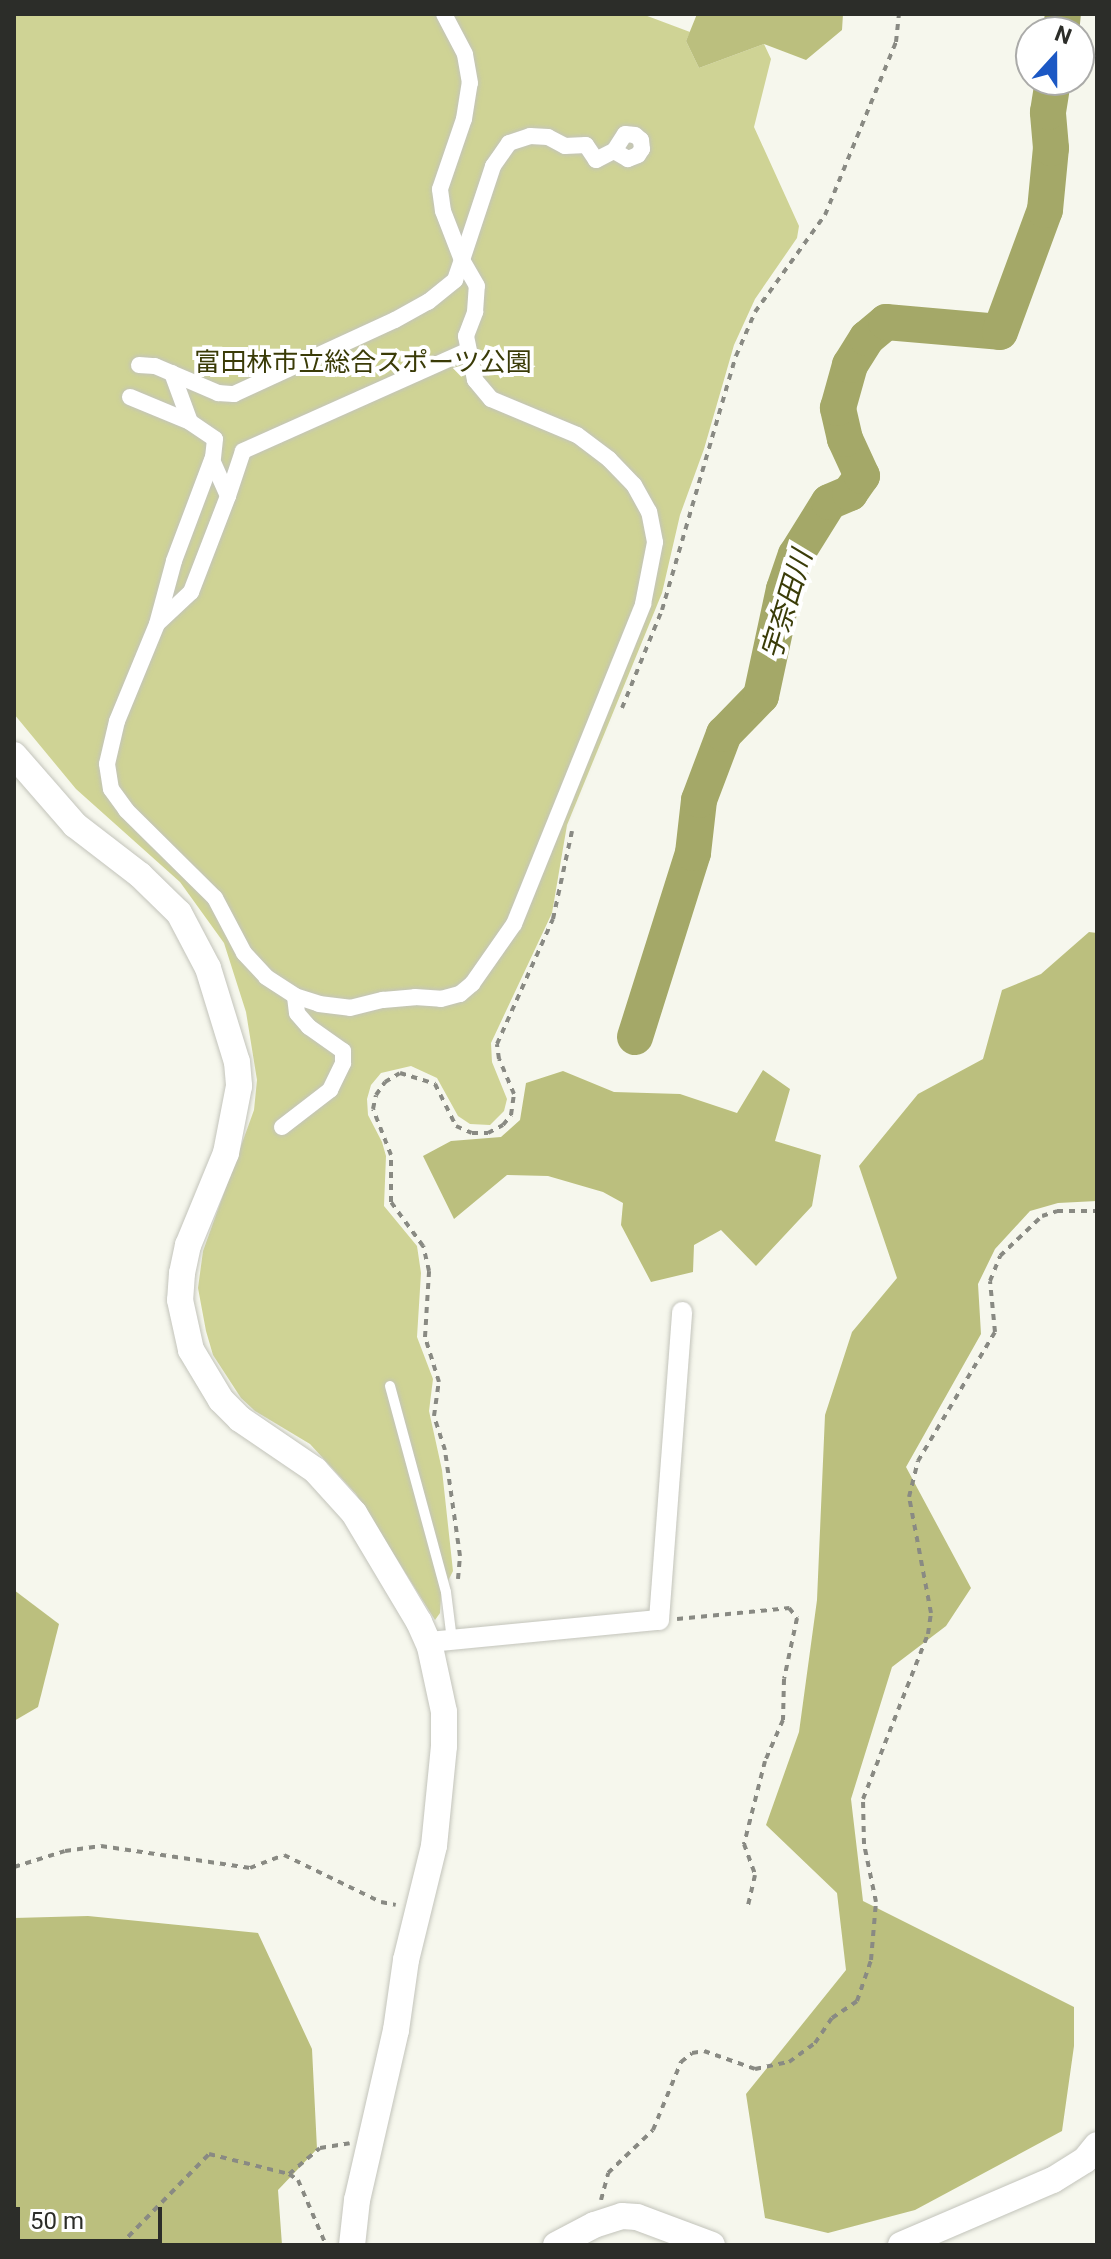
<!DOCTYPE html>
<meta charset="utf-8">
<style>
body{margin:0}
#map{position:relative;width:1111px;height:2259px;overflow:hidden;background:#f6f7ed;font-family:Roboto,"Noto Sans JP",sans-serif}
div>[style]{position:absolute}
.green>*{inset:0;background:#cfd395}
.forest>*{inset:0;background:#bbbf7e}
.river>*{height:36px;margin:-18px;padding:0 18px;transform-origin:18px;border-radius:18px;background:#a4a868}
.path>*{height:4px;margin-top:-2px;transform-origin:0;background:repeating-linear-gradient(90deg,#898a83 0 6px,transparent 0 12px)}
.roads{filter:drop-shadow(0 0 2px #c3c4bb) drop-shadow(0 0 2px #c3c4bb)}
.service>*{height:10px;margin:-5px;padding:0 5px;transform-origin:5px;border-radius:5px;background:#fff}
.pedestrian>*{height:16px;margin:-8px;padding:0 8px;transform-origin:8px;border-radius:8px;background:#fff}
.minor>*{height:20px;margin:-10px;padding:0 10px;transform-origin:10px;border-radius:10px;background:#fff}
.tertiary>*{height:26px;margin:-13px;padding:0 13px;transform-origin:13px;border-radius:13px;background:#fff}
span{translate:-50% -50%;white-space:nowrap;text-align:center;line-height:1.15;-webkit-text-stroke:8px #fff;paint-order:stroke}
.park-label{font-size:26px;color:#3a3b07}
.water-label{font-size:28px;color:#3a3c08;font-style:italic}
.frame{position:absolute;inset:0;border:16px solid #2c2d29;pointer-events:none}
.north{position:absolute;left:1015px;top:16px;width:80px;height:80px;box-sizing:border-box;background:#fff;border:2px solid #ababa9;border-radius:50%;rotate:21deg;font-size:22px;font-weight:700;line-height:32px;text-align:center;color:#2c2d29}
.north::after{content:'';display:block;margin:auto;width:28px;height:36px;background:#1c58c4;clip-path:polygon(50% 0,100% 100%,50% 72%,0 100%)}
.scale{position:absolute;left:16px;top:2207px;width:146px;height:36px;box-sizing:border-box;border:4px solid #2c2d29;border-top:0;padding-left:10px;font-size:24px;line-height:28px;white-space:nowrap;color:#2c2d29;-webkit-text-stroke:6px #fff;paint-order:stroke}
</style>
<div id="map">
<div class="green">
<i style="clip-path:polygon(14px 14px,642px 14px,690px 32px,686px 41px,699px 68px,764px 44px,771px 59px,754px 127px,799px 226px,797px 238px,755px 299px,734px 345px,704px 449px,680px 515px,662px 593px,567px 825px,552px 913px,491px 1043px,492px 1062px,507px 1099px,504px 1111px,490px 1125px,470px 1124px,458px 1116px,437px 1078px,411px 1066px,381px 1073px,371px 1085px,367px 1099px,368px 1115px,382px 1142px,386px 1156px,384px 1206px,417px 1246px,421px 1273px,417px 1337px,433px 1379px,429px 1411px,442px 1470px,453px 1571px,441px 1595px,440px 1613px,435px 1620px,356px 1494px,310px 1444px,255px 1411px,241px 1398px,213px 1355px,206px 1331px,198px 1288px,203px 1251px,254px 1110px,257px 1080px,246px 1012px,224px 943px,180px 882px,76px 789px,14px 714px)"></i>
</div>
<div class="forest">
<i style="clip-path:polygon(697px 14px,843px 14px,842px 30px,806px 60px,764px 44px,699px 68px,686px 41px)"></i>
<i style="clip-path:polygon(1089px 932px,1097px 933px,1097px 1201px,1058px 1203px,1030px 1211px,995px 1249px,978px 1284px,981px 1334px,906px 1467px,971px 1588px,946px 1626px,892px 1667px,851px 1799px,863px 1901px,1074px 2007px,1074px 2046px,1062px 2131px,915px 2210px,828px 2233px,765px 2218px,746px 2094px,846px 1970px,837px 1893px,766px 1825px,799px 1732px,817px 1600px,825px 1415px,852px 1332px,897px 1278px,859px 1166px,918px 1094px,983px 1059px,1002px 990px,1041px 974px)"></i>
<i style="clip-path:polygon(763px 1070px,790px 1089px,775px 1141px,821px 1155px,812px 1206px,756px 1266px,721px 1230px,694px 1245px,693px 1272px,651px 1282px,621px 1225px,623px 1203px,603px 1192px,548px 1176px,507px 1175px,454px 1219px,423px 1156px,451px 1141px,501px 1137px,520px 1120px,526px 1083px,563px 1071px,614px 1092px,680px 1094px,737px 1113px)"></i>
<i style="clip-path:polygon(14px 1590px,59px 1624px,38px 1707px,14px 1721px)"></i>
<i style="clip-path:polygon(88px 1916px,258px 1933px,312px 2049px,317px 2149px,278px 2190px,282px 2245px,14px 2245px,14px 1918px)"></i>
</div>
<div class="river">
<i style="left:1061px;top:32px;width:18px;rotate:-84deg"></i>
<i style="left:635px;top:1037px;width:193px;rotate:-72.5deg"></i>
<i style="left:693px;top:853px;width:53px;rotate:-83.5deg"></i>
<i style="left:699px;top:800px;width:71px;rotate:-69.3deg"></i>
<i style="left:724px;top:734px;width:53px;rotate:-45.8deg"></i>
<i style="left:761px;top:696px;width:109px;rotate:-77.9deg"></i>
<i style="left:784px;top:589px;width:36px;rotate:-71deg"></i>
<i style="left:796px;top:555px;width:62px;rotate:-58.1deg"></i>
<i style="left:829px;top:502px;width:23px;rotate:-23deg"></i>
<i style="left:850px;top:493px;width:21px;rotate:-55deg"></i>
<i style="left:862px;top:476px;width:41px;rotate:-114.7deg"></i>
<i style="left:845px;top:439px;width:32px;rotate:-103deg"></i>
<i style="left:838px;top:408px;width:45px;rotate:-74.4deg"></i>
<i style="left:850px;top:365px;width:32px;rotate:-58deg"></i>
<i style="left:867px;top:338px;width:25px;rotate:-40deg"></i>
<i style="left:886px;top:322px;width:114px;rotate:5deg"></i>
<i style="left:1000px;top:332px;width:130px;rotate:-69.8deg"></i>
<i style="left:1045px;top:210px;width:62px;rotate:-84.5deg"></i>
<i style="left:1051px;top:148px;width:36px;rotate:-95deg"></i>
<i style="left:1048px;top:112px;width:32px;rotate:-81deg"></i>
</div>
<div class="path">
<i style="left:622px;top:708px;width:106px;rotate:-67.8deg"></i>
<i style="left:662px;top:610px;width:265px;rotate:-73.8deg"></i>
<i style="left:736px;top:356px;width:48px;rotate:-66.6deg"></i>
<i style="left:755px;top:312px;width:120px;rotate:-54.2deg"></i>
<i style="left:825px;top:215px;width:187px;rotate:-67.7deg"></i>
<i style="left:896px;top:42px;width:28px;rotate:-84deg"></i>
<i style="left:458px;top:1579px;width:23px;rotate:-85deg"></i>
<i style="left:460px;top:1556px;width:107px;rotate:-98.1deg"></i>
<i style="left:445px;top:1450px;width:36px;rotate:-108deg"></i>
<i style="left:434px;top:1416px;width:34px;rotate:-82deg"></i>
<i style="left:439px;top:1382px;width:47px;rotate:-107.3deg"></i>
<i style="left:425px;top:1337px;width:66px;rotate:-86.5deg"></i>
<i style="left:429px;top:1271px;width:26px;rotate:-103deg"></i>
<i style="left:423px;top:1246px;width:54px;rotate:-126deg"></i>
<i style="left:391px;top:1202px;width:47px;rotate:-90deg"></i>
<i style="left:391px;top:1155px;width:49px;rotate:-111.4deg"></i>
<i style="left:373px;top:1109px;width:14px;rotate:-78deg"></i>
<i style="left:376px;top:1095px;width:16px;rotate:-55deg"></i>
<i style="left:385px;top:1082px;width:17px;rotate:-31deg"></i>
<i style="left:400px;top:1073px;width:37px;rotate:17deg"></i>
<i style="left:435px;top:1084px;width:47px;rotate:63.4deg"></i>
<i style="left:456px;top:1126px;width:17px;rotate:24deg"></i>
<i style="left:472px;top:1133px;width:16px"></i>
<i style="left:488px;top:1133px;width:17px;rotate:-28deg"></i>
<i style="left:503px;top:1125px;width:13px;rotate:-51deg"></i>
<i style="left:511px;top:1115px;width:21px;rotate:-82deg"></i>
<i style="left:514px;top:1094px;width:38px;rotate:-113deg"></i>
<i style="left:499px;top:1059px;width:15px;rotate:-98deg"></i>
<i style="left:497px;top:1044px;width:137px;rotate:-65.9deg"></i>
<i style="left:553px;top:919px;width:90px;rotate:-77.8deg"></i>
<i style="left:677px;top:1619px;width:113px;rotate:-5.6deg"></i>
<i style="left:789px;top:1608px;width:13px;rotate:51deg"></i>
<i style="left:797px;top:1618px;width:62px;rotate:102deg"></i>
<i style="left:784px;top:1679px;width:41px;rotate:91.4deg"></i>
<i style="left:783px;top:1720px;width:45px;rotate:113.7deg"></i>
<i style="left:765px;top:1761px;width:86px;rotate:104.2deg"></i>
<i style="left:744px;top:1844px;width:33px;rotate:70deg"></i>
<i style="left:755px;top:1875px;width:32px;rotate:103deg"></i>
<i style="left:14px;top:1867px;width:53px;rotate:-17.4deg"></i>
<i style="left:65px;top:1851px;width:36px;rotate:-8deg"></i>
<i style="left:101px;top:1846px;width:151px;rotate:8.4deg"></i>
<i style="left:250px;top:1868px;width:36px;rotate:-21deg"></i>
<i style="left:284px;top:1855px;width:108px;rotate:25.9deg"></i>
<i style="left:381px;top:1902px;width:15px;rotate:11deg"></i>
<i style="left:289px;top:2174px;width:40px;rotate:-40deg"></i>
<i style="left:320px;top:2148px;width:30px;rotate:-9deg"></i>
<i style="left:601px;top:2200px;width:28px;rotate:-75deg"></i>
<i style="left:608px;top:2173px;width:62px;rotate:-43.7deg"></i>
<i style="left:653px;top:2130px;width:74px;rotate:-67.6deg"></i>
<i style="left:681px;top:2062px;width:14px;rotate:-39deg"></i>
<i style="left:692px;top:2053px;width:12px;rotate:-9deg"></i>
<i style="left:704px;top:2051px;width:54px;rotate:19.4deg"></i>
<i style="left:755px;top:2069px;width:35px;rotate:-12deg"></i>
<i style="left:789px;top:2062px;width:32px;rotate:-36deg"></i>
<i style="left:815px;top:2043px;width:30px;rotate:-56deg"></i>
<i style="left:832px;top:2018px;width:30px;rotate:-34deg"></i>
<i style="left:857px;top:2001px;width:43px;rotate:-71.1deg"></i>
<i style="left:871px;top:1960px;width:58px;rotate:-85.1deg"></i>
<i style="left:876px;top:1902px;width:59px;rotate:-101.7deg"></i>
<i style="left:864px;top:1844px;width:45px;rotate:-91.3deg"></i>
<i style="left:863px;top:1799px;width:177px;rotate:-68.5deg"></i>
<i style="left:928px;top:1634px;width:21px;rotate:-82deg"></i>
<i style="left:931px;top:1613px;width:118px;rotate:-100.7deg"></i>
<i style="left:909px;top:1497px;width:37px;rotate:-76deg"></i>
<i style="left:918px;top:1461px;width:150px;rotate:-59.2deg"></i>
<i style="left:995px;top:1332px;width:51px;rotate:-95.6deg"></i>
<i style="left:990px;top:1281px;width:27px;rotate:-68deg"></i>
<i style="left:1000px;top:1256px;width:58px;rotate:-43.6deg"></i>
<i style="left:1042px;top:1216px;width:16px;rotate:-18deg"></i>
<i style="left:1057px;top:1211px;width:40px"></i>
<i style="left:120px;top:2245px;width:127px;rotate:-45.6deg"></i>
<i style="left:209px;top:2154px;width:82px;rotate:14deg"></i>
<i style="left:289px;top:2174px;width:11px;rotate:34deg"></i>
<i style="left:298px;top:2180px;width:71px;rotate:66.7deg"></i>
</div>
<div class="roads">
<div class="service">
<i style="left:390px;top:1386px;width:213px;rotate:74.8deg"></i>
<i style="left:446px;top:1592px;width:48px;rotate:82.9deg"></i>
</div>
<div class="pedestrian">
<i style="left:139px;top:365px;width:16px;rotate:4deg"></i>
<i style="left:155px;top:366px;width:69px;rotate:23.2deg"></i>
<i style="left:218px;top:393px;width:16px;rotate:4deg"></i>
<i style="left:234px;top:394px;width:177px;rotate:-24.7deg"></i>
<i style="left:395px;top:320px;width:38px;rotate:-29deg"></i>
<i style="left:428px;top:302px;width:35px;rotate:-39deg"></i>
<i style="left:455px;top:280px;width:21px;rotate:-71deg"></i>
<i style="left:462px;top:260px;width:53px;rotate:-111.2deg"></i>
<i style="left:443px;top:211px;width:22px;rotate:-98deg"></i>
<i style="left:440px;top:189px;width:74px;rotate:-71.1deg"></i>
<i style="left:464px;top:119px;width:36px;rotate:-81deg"></i>
<i style="left:470px;top:83px;width:29px;rotate:-100deg"></i>
<i style="left:465px;top:54px;width:45px;rotate:-117.7deg"></i>
<i style="left:172px;top:373px;width:52px;rotate:69.8deg"></i>
<i style="left:190px;top:422px;width:30px;rotate:34deg"></i>
<i style="left:215px;top:439px;width:18px;rotate:96deg"></i>
<i style="left:213px;top:457px;width:111px;rotate:110.6deg"></i>
<i style="left:174px;top:561px;width:65px;rotate:105.1deg"></i>
<i style="left:157px;top:624px;width:105px;rotate:112.4deg"></i>
<i style="left:117px;top:721px;width:44px;rotate:103.1deg"></i>
<i style="left:107px;top:764px;width:25px;rotate:81deg"></i>
<i style="left:111px;top:789px;width:26px;rotate:54deg"></i>
<i style="left:126px;top:810px;width:125px;rotate:44.7deg"></i>
<i style="left:215px;top:898px;width:62px;rotate:62.2deg"></i>
<i style="left:244px;top:953px;width:33px;rotate:47deg"></i>
<i style="left:266px;top:977px;width:35px;rotate:33deg"></i>
<i style="left:295px;top:996px;width:25px;rotate:18deg"></i>
<i style="left:319px;top:1004px;width:31px;rotate:7deg"></i>
<i style="left:350px;top:1008px;width:34px;rotate:-14deg"></i>
<i style="left:383px;top:1000px;width:32px;rotate:-5deg"></i>
<i style="left:415px;top:997px;width:26px;rotate:4deg"></i>
<i style="left:441px;top:999px;width:20px;rotate:-15deg"></i>
<i style="left:460px;top:994px;width:16px;rotate:-40deg"></i>
<i style="left:472px;top:984px;width:73px;rotate:-55deg"></i>
<i style="left:514px;top:924px;width:345px;rotate:-68deg"></i>
<i style="left:643px;top:604px;width:63px;rotate:-79deg"></i>
<i style="left:655px;top:542px;width:31px;rotate:-101deg"></i>
<i style="left:649px;top:512px;width:31px;rotate:-119deg"></i>
<i style="left:634px;top:485px;width:36px;rotate:-134deg"></i>
<i style="left:609px;top:459px;width:40px;rotate:-143deg"></i>
<i style="left:577px;top:435px;width:93px;rotate:-157.3deg"></i>
<i style="left:491px;top:399px;width:25px;rotate:-130deg"></i>
<i style="left:475px;top:380px;width:45px;rotate:-101.6deg"></i>
<i style="left:466px;top:336px;width:26px;rotate:-69deg"></i>
<i style="left:475px;top:312px;width:26px;rotate:-86deg"></i>
<i style="left:477px;top:286px;width:30px;rotate:-120deg"></i>
<i style="left:462px;top:260px;width:99px;rotate:-71.7deg"></i>
<i style="left:493px;top:166px;width:28px;rotate:-55deg"></i>
<i style="left:509px;top:143px;width:22px;rotate:-18deg"></i>
<i style="left:530px;top:136px;width:18px;rotate:3deg"></i>
<i style="left:548px;top:137px;width:19px;rotate:28deg"></i>
<i style="left:565px;top:146px;width:21px;rotate:-3deg"></i>
<i style="left:586px;top:145px;width:18px;rotate:56deg"></i>
<i style="left:596px;top:160px;width:20px;rotate:-27deg"></i>
<i style="left:614px;top:151px;width:20px;rotate:-57deg"></i>
<i style="left:625px;top:134px;width:10px;rotate:6deg"></i>
<i style="left:635px;top:135px;width:8px;rotate:40deg"></i>
<i style="left:641px;top:140px;width:9px;rotate:84deg"></i>
<i style="left:642px;top:149px;width:7px;rotate:124deg"></i>
<i style="left:638px;top:155px;width:11px;rotate:158deg"></i>
<i style="left:628px;top:159px;width:16px;rotate:-150deg"></i>
<i style="left:130px;top:397px;width:65px;rotate:22.6deg"></i>
<i style="left:228px;top:496px;width:47px;rotate:-71.6deg"></i>
<i style="left:243px;top:451px;width:245px;rotate:-24.1deg"></i>
<i style="left:159px;top:622px;width:44px;rotate:-43.2deg"></i>
<i style="left:191px;top:592px;width:103px;rotate:-68.9deg"></i>
<i style="left:228px;top:496px;width:39px;rotate:-114deg"></i>
<i style="left:282px;top:1127px;width:61px;rotate:-37.6deg"></i>
<i style="left:330px;top:1090px;width:30px;rotate:-64deg"></i>
<i style="left:343px;top:1063px;width:12px;rotate:-90deg"></i>
<i style="left:343px;top:1051px;width:42px;rotate:-144.8deg"></i>
<i style="left:309px;top:1027px;width:18px;rotate:-131deg"></i>
<i style="left:297px;top:1013px;width:17px;rotate:-97deg"></i>
</div>
<div class="minor">
<i style="left:429px;top:1642px;width:231px;rotate:-5.5deg"></i>
<i style="left:659px;top:1620px;width:309px;rotate:-85.7deg"></i>
</div>
<div class="tertiary">
<i style="left:14px;top:755px;width:93px;rotate:48.9deg"></i>
<i style="left:75px;top:825px;width:82px;rotate:37.6deg"></i>
<i style="left:140px;top:875px;width:54px;rotate:44.3deg"></i>
<i style="left:179px;top:913px;width:62px;rotate:62.2deg"></i>
<i style="left:208px;top:968px;width:98px;rotate:72.9deg"></i>
<i style="left:237px;top:1062px;width:24px;rotate:85deg"></i>
<i style="left:239px;top:1086px;width:68px;rotate:101deg"></i>
<i style="left:226px;top:1153px;width:100px;rotate:112.4deg"></i>
<i style="left:188px;top:1245px;width:29px;rotate:102deg"></i>
<i style="left:182px;top:1273px;width:27px;rotate:94deg"></i>
<i style="left:180px;top:1300px;width:51px;rotate:77.6deg"></i>
<i style="left:191px;top:1350px;width:58px;rotate:59deg"></i>
<i style="left:221px;top:1400px;width:27px;rotate:45deg"></i>
<i style="left:240px;top:1419px;width:91px;rotate:34.2deg"></i>
<i style="left:315px;top:1470px;width:58px;rotate:47.8deg"></i>
<i style="left:354px;top:1513px;width:127px;rotate:59.2deg"></i>
<i style="left:419px;top:1622px;width:27px;rotate:66deg"></i>
<i style="left:430px;top:1647px;width:66px;rotate:77.8deg"></i>
<i style="left:444px;top:1712px;width:34px;rotate:90deg"></i>
<i style="left:444px;top:1746px;width:100px;rotate:95.7deg"></i>
<i style="left:434px;top:1846px;width:117px;rotate:103.8deg"></i>
<i style="left:406px;top:1960px;width:71px;rotate:98.1deg"></i>
<i style="left:396px;top:2030px;width:174px;rotate:102.9deg"></i>
<i style="left:357px;top:2200px;width:45px;rotate:96.3deg"></i>
<i style="left:556px;top:2245px;width:43px;rotate:-27.8deg"></i>
<i style="left:594px;top:2225px;width:29px;rotate:-18deg"></i>
<i style="left:622px;top:2216px;width:15px;rotate:4deg"></i>
<i style="left:637px;top:2217px;width:80px;rotate:20.5deg"></i>
<i style="left:901px;top:2245px;width:165px;rotate:-23.2deg"></i>
<i style="left:1053px;top:2180px;width:38px;rotate:-32deg"></i>
<i style="left:1085px;top:2160px;width:19px;rotate:-51deg"></i>
</div>
</div>
<div class="park-label">
<span style="left:363px;top:363px">富田林市立総合スポーツ公園</span>
</div>
<div class="water-label">
<span style="left:787px;top:605px;rotate:-73deg">宇奈田川</span>
</div>
<div class="frame"></div>
<div class="north">N</div>
<div class="scale">50 m</div>
</div>
